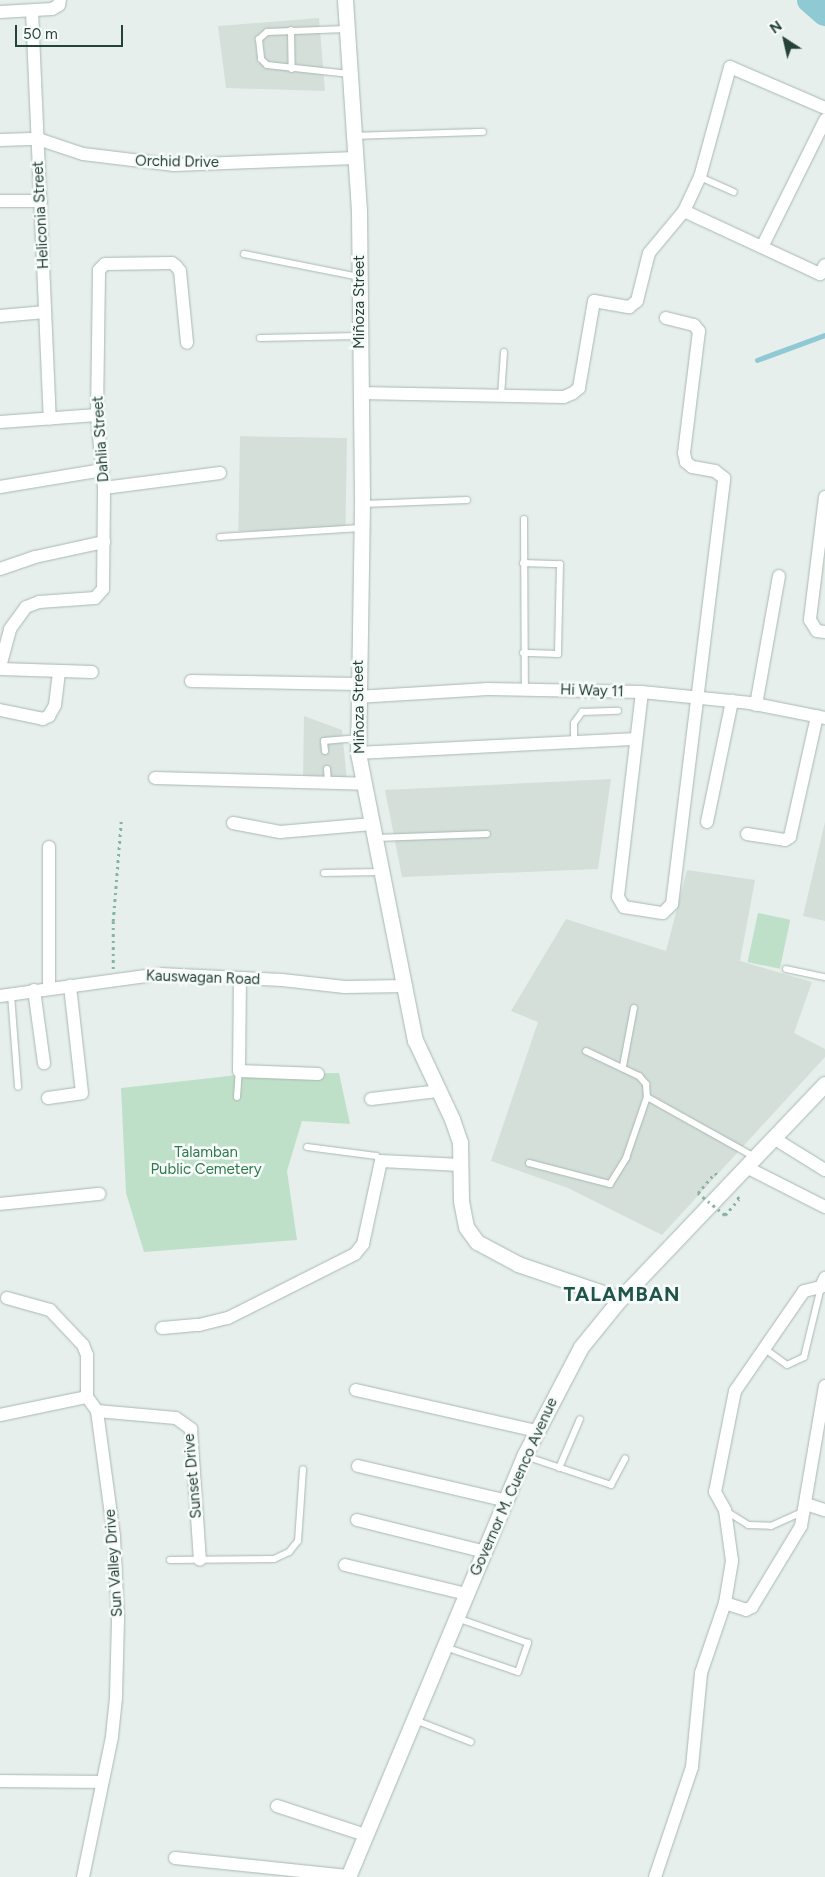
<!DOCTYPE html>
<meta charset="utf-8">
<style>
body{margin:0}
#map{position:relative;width:825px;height:1877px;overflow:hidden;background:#e6efeb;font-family:Figtree,sans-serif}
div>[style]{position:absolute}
.built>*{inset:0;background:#d4dfda;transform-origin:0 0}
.green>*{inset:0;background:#bfe0c8;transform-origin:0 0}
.stream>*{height:4.5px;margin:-2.25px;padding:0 2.25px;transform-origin:2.25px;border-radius:2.25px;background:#8ec9d4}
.river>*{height:26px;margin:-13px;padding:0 13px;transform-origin:13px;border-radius:13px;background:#8ec9d4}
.path>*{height:2.5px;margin-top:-1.25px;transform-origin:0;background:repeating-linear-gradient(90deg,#86b3a5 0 2.5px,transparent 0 6.5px)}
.roads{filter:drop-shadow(0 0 1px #a8b8b2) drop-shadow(0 0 1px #a8b8b2)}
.lane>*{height:6px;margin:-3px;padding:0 3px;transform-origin:3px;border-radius:3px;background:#fff}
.street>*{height:12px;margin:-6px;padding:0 6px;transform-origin:6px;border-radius:6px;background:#fff}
.secondary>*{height:15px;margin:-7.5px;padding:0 7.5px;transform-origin:7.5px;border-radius:7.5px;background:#fff}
.path-bridge>*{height:2.5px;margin-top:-1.25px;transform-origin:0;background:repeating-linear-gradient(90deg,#86b3a5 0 2.5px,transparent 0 6.5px)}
span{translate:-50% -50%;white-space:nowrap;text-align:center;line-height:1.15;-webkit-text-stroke:5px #f7fbf9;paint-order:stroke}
.street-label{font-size:15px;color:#24423a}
.park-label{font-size:15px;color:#2d7a4b}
.district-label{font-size:20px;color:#1f5548;font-weight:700;letter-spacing:1px}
.north{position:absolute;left:760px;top:15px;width:50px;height:50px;-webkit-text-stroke:4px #f7fbf9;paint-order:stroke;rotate:325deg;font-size:14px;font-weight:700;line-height:20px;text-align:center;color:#24423a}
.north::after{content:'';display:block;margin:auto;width:18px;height:22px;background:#24423a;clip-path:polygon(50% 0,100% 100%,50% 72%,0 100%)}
.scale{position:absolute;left:15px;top:25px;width:108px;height:22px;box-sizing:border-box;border:2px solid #24423a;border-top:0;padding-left:6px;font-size:15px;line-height:18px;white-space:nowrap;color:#24423a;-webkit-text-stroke:4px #f7fbf9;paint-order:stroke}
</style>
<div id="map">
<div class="built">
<i style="clip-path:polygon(319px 18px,325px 91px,226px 88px,218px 26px)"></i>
<i style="left:347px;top:438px;width:95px;height:107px;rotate:91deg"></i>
<i style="clip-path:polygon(304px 716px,342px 730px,347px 781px,303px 780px)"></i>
<i style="clip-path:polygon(611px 779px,598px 869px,402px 877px,385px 790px)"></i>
<i style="clip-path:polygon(825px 822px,825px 921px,803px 916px)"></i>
<i style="clip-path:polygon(687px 870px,755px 880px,740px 961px,812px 982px,794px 1033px,825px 1049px,825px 1057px,662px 1235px,568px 1188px,491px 1161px,538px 1022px,511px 1011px,566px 919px,666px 951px)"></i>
</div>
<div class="green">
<i style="left:758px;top:913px;width:33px;height:50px;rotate:12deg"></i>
<i style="clip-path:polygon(339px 1073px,350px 1124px,302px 1121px,287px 1171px,297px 1240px,144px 1252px,126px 1193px,121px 1088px,238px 1075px)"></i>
</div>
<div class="stream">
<i style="left:757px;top:360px;width:72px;rotate:-20.2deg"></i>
</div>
<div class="river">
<i style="left:810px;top:0;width:20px;rotate:41deg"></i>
</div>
<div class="path">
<i style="left:113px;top:969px;width:48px;rotate:-90deg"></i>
<i style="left:113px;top:921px;width:100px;rotate:-85.4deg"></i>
<i style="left:698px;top:1193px;width:26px;rotate:-50deg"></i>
<i style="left:715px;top:1173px;width:4px;rotate:34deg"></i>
<i style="left:725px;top:1215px;width:21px;rotate:-49deg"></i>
<i style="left:739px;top:1199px;width:4px;rotate:-135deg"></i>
</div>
<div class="roads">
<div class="lane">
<i style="left:346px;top:29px;width:79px;rotate:177.8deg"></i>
<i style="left:267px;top:32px;width:11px;rotate:139deg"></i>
<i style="left:259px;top:39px;width:20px;rotate:84deg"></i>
<i style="left:261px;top:59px;width:8px;rotate:45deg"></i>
<i style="left:267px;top:65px;width:83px;rotate:6.2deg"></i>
<i style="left:291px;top:30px;width:39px;rotate:89deg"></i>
<i style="left:354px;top:136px;width:129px;rotate:-1.8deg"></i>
<i style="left:700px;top:177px;width:37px;rotate:24deg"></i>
<i style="left:244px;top:254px;width:117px;rotate:11.3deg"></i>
<i style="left:260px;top:338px;width:99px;rotate:-1.2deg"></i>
<i style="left:501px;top:396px;width:44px;rotate:-86.1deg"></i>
<i style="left:363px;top:504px;width:104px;rotate:-2.2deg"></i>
<i style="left:524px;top:519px;width:169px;rotate:89.7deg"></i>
<i style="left:220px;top:537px;width:141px;rotate:-3.7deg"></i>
<i style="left:523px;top:563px;width:37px;rotate:2deg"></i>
<i style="left:560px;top:564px;width:90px;rotate:91.3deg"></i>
<i style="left:558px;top:654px;width:35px;rotate:-178deg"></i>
<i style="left:574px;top:739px;width:16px;rotate:-90deg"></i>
<i style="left:574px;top:723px;width:14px;rotate:-54deg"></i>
<i style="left:582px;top:712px;width:36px;rotate:-2deg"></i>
<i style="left:325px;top:751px;width:10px;rotate:-96deg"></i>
<i style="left:324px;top:741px;width:33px;rotate:-5deg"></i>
<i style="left:327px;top:769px;width:14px;rotate:86deg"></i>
<i style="left:376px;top:838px;width:111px;rotate:-2.1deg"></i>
<i style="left:324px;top:873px;width:56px;rotate:-1deg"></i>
<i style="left:786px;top:969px;width:40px;rotate:12deg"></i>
<i style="left:11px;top:995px;width:92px;rotate:85.6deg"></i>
<i style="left:586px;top:1051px;width:59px;rotate:25.3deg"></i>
<i style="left:639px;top:1076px;width:11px;rotate:49deg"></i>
<i style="left:646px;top:1084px;width:13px;rotate:86deg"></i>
<i style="left:623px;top:1066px;width:59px;rotate:-79.3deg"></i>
<i style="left:237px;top:1097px;width:26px;rotate:-86deg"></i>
<i style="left:307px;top:1147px;width:70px;rotate:7.4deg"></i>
<i style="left:376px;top:1156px;width:7px;rotate:45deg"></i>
<i style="left:529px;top:1163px;width:84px;rotate:14.5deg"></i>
<i style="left:610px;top:1184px;width:31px;rotate:-58deg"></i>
<i style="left:626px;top:1158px;width:65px;rotate:-71deg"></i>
<i style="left:647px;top:1097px;width:125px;rotate:29.2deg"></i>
<i style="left:765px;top:1349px;width:27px;rotate:36deg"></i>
<i style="left:787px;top:1365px;width:19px;rotate:-25deg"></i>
<i style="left:804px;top:1357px;width:72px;rotate:-76.3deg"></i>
<i style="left:525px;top:1456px;width:91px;rotate:18.6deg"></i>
<i style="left:611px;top:1485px;width:30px;rotate:-62deg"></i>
<i style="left:559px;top:1468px;width:53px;rotate:-66.8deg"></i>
<i style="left:726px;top:1511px;width:26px;rotate:32deg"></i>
<i style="left:748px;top:1525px;width:23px;rotate:2deg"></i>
<i style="left:771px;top:1526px;width:36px;rotate:-24deg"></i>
<i style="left:170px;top:1560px;width:104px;rotate:-0.6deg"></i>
<i style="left:274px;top:1559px;width:17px;rotate:-25deg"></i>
<i style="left:289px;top:1552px;width:14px;rotate:-51deg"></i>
<i style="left:298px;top:1541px;width:72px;rotate:-86deg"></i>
<i style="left:445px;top:1647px;width:77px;rotate:18.9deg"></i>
<i style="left:518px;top:1672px;width:31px;rotate:-71deg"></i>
<i style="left:528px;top:1643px;width:75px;rotate:-160.6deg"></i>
<i style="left:415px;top:1720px;width:60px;rotate:21.4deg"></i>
</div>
<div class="street">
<i style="left:32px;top:11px;width:408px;rotate:87.5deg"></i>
<i style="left:0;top:12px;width:52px;rotate:-3.3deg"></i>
<i style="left:52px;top:9px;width:8px;rotate:-30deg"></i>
<i style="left:59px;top:5px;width:5px;rotate:-79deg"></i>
<i style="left:0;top:140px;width:38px;rotate:-2deg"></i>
<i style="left:38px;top:139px;width:47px;rotate:18.4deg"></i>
<i style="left:83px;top:154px;width:92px;rotate:6.9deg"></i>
<i style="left:174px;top:165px;width:182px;rotate:-2.2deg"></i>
<i style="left:0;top:201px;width:41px"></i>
<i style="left:684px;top:211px;width:150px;rotate:24.9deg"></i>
<i style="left:820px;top:274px;width:10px;rotate:-61deg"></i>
<i style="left:762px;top:247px;width:142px;rotate:-63.6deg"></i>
<i style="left:0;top:316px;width:45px;rotate:-5.1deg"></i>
<i style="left:360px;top:393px;width:204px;rotate:1.1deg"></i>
<i style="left:564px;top:397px;width:10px;rotate:-24deg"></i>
<i style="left:573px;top:393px;width:8px;rotate:-40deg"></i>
<i style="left:579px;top:388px;width:88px;rotate:-80.2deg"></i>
<i style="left:594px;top:301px;width:36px;rotate:10deg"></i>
<i style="left:629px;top:307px;width:10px;rotate:-37deg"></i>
<i style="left:637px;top:301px;width:49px;rotate:-76deg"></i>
<i style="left:649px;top:253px;width:55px;rotate:-50.2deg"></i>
<i style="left:684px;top:211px;width:38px;rotate:-65deg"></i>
<i style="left:700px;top:177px;width:114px;rotate:-74.7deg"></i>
<i style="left:730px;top:67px;width:103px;rotate:23.3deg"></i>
<i style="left:0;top:422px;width:97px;rotate:-4.1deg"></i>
<i style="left:0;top:487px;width:104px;rotate:-9.4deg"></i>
<i style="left:104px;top:488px;width:117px;rotate:-7.4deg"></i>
<i style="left:825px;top:497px;width:124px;rotate:97deg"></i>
<i style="left:810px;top:620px;width:13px;rotate:58deg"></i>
<i style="left:817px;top:631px;width:8px;rotate:7deg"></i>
<i style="left:0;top:569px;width:37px;rotate:-19deg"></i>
<i style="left:35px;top:557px;width:71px;rotate:-12.3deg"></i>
<i style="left:0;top:667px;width:39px;rotate:-75deg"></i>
<i style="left:10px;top:629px;width:27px;rotate:-54deg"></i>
<i style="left:26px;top:607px;width:14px;rotate:-21deg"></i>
<i style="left:39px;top:602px;width:56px;rotate:-4.1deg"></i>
<i style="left:95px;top:598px;width:12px;rotate:-48deg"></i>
<i style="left:103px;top:589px;width:101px;rotate:-89.4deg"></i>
<i style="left:104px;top:488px;width:73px;rotate:-95.5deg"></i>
<i style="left:97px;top:415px;width:145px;rotate:-89.2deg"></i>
<i style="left:99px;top:270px;width:8px;rotate:-45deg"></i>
<i style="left:105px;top:264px;width:67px;rotate:-0.9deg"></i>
<i style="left:172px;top:263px;width:5px;rotate:37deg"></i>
<i style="left:176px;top:266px;width:6px;rotate:51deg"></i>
<i style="left:180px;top:271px;width:72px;rotate:84.4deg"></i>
<i style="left:0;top:669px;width:92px;rotate:1.9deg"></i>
<i style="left:191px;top:681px;width:166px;rotate:1deg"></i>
<i style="left:642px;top:692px;width:206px;rotate:96.7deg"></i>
<i style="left:618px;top:897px;width:12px;rotate:59deg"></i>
<i style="left:624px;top:907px;width:39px;rotate:9deg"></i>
<i style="left:663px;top:913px;width:13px;rotate:-45deg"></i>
<i style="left:672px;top:904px;width:429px;rotate:-83deg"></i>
<i style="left:724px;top:478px;width:11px;rotate:-142deg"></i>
<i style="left:715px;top:471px;width:23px;rotate:-170deg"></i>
<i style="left:692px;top:467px;width:8px;rotate:-140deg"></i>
<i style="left:686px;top:462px;width:9px;rotate:-103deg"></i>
<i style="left:684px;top:453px;width:123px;rotate:-83deg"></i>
<i style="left:699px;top:331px;width:8px;rotate:-130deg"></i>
<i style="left:694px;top:325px;width:29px;rotate:-166deg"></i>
<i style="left:357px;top:697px;width:131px;rotate:-3.5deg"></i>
<i style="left:488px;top:689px;width:154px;rotate:1.1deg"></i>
<i style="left:642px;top:692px;width:109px;rotate:5.8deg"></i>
<i style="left:750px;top:703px;width:76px;rotate:11.3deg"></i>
<i style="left:756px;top:705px;width:131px;rotate:-79.9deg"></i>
<i style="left:0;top:710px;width:44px;rotate:11.8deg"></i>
<i style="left:43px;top:719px;width:7px;rotate:-27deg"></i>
<i style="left:49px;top:716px;width:13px;rotate:-61deg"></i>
<i style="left:55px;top:705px;width:33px;rotate:-83deg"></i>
<i style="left:358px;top:753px;width:278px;rotate:-2.9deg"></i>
<i style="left:155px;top:778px;width:209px;rotate:1.6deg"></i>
<i style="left:707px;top:822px;width:124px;rotate:-78.3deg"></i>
<i style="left:233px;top:823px;width:48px;rotate:10.8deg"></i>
<i style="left:280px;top:832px;width:92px;rotate:-5deg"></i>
<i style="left:747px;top:834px;width:38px;rotate:9deg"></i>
<i style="left:785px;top:840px;width:6px;rotate:-31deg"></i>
<i style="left:790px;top:837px;width:124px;rotate:-77.4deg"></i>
<i style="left:49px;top:847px;width:141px;rotate:90deg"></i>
<i style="left:240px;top:978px;width:93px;rotate:90.6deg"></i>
<i style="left:239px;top:1071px;width:79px;rotate:2.2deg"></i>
<i style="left:34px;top:990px;width:74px;rotate:82.2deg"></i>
<i style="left:0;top:996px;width:162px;rotate:-7.8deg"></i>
<i style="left:160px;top:974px;width:122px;rotate:2.8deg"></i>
<i style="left:282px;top:980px;width:63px;rotate:6.3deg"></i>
<i style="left:345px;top:987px;width:61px;rotate:-0.9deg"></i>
<i style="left:48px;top:1098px;width:34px;rotate:-8deg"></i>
<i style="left:82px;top:1093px;width:108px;rotate:-96.4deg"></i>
<i style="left:371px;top:1099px;width:67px;rotate:-6.8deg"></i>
<i style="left:775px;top:1139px;width:59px;rotate:31.8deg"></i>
<i style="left:748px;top:1168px;width:86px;rotate:26.9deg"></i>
<i style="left:0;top:1204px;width:100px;rotate:-5.8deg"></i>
<i style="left:7px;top:1298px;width:45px;rotate:15.6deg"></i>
<i style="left:50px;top:1310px;width:48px;rotate:46.7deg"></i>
<i style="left:83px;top:1345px;width:11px;rotate:68deg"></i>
<i style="left:87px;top:1355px;width:42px;rotate:90deg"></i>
<i style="left:87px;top:1397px;width:17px;rotate:54deg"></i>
<i style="left:97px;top:1411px;width:127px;rotate:82.3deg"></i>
<i style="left:114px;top:1537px;width:83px;rotate:87.2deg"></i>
<i style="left:118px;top:1620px;width:78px;rotate:91.5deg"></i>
<i style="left:116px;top:1698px;width:39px;rotate:96deg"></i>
<i style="left:112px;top:1737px;width:143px;rotate:101.7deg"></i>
<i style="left:162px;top:1328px;width:37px;rotate:-5deg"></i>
<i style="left:199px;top:1325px;width:30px;rotate:-14deg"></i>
<i style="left:228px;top:1318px;width:142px;rotate:-26.7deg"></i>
<i style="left:355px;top:1254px;width:13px;rotate:-51deg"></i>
<i style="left:363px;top:1244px;width:85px;rotate:-77.8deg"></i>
<i style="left:381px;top:1161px;width:80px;rotate:2.9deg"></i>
<i style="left:356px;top:1390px;width:185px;rotate:12.8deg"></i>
<i style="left:97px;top:1411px;width:79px;rotate:5.1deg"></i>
<i style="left:176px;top:1418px;width:19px;rotate:36deg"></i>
<i style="left:191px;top:1429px;width:131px;rotate:86.1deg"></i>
<i style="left:0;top:1415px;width:89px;rotate:-11.7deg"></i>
<i style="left:358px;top:1466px;width:153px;rotate:13.2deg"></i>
<i style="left:806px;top:1504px;width:20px;rotate:18deg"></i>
<i style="left:357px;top:1520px;width:132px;rotate:14deg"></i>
<i style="left:345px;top:1565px;width:125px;rotate:13.4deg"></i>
<i style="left:725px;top:1603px;width:22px;rotate:18deg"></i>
<i style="left:746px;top:1610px;width:7px;rotate:-27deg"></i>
<i style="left:752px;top:1607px;width:95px;rotate:-58.8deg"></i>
<i style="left:801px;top:1526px;width:142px;rotate:-80.3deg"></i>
<i style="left:0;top:1781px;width:101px;rotate:0.6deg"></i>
<i style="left:277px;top:1806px;width:93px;rotate:18.2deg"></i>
<i style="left:175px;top:1858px;width:174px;rotate:5.9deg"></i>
<i style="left:655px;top:1877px;width:116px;rotate:-71.4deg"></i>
<i style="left:692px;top:1767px;width:94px;rotate:-84.5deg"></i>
<i style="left:701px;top:1673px;width:74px;rotate:-71.1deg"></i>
<i style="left:725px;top:1603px;width:43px;rotate:-80.5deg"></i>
<i style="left:732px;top:1561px;width:51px;rotate:-97.8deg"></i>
<i style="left:725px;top:1510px;width:21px;rotate:-119deg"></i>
<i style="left:715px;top:1492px;width:103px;rotate:-78.8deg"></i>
<i style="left:735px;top:1391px;width:121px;rotate:-55.4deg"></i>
<i style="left:804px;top:1291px;width:17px;rotate:-13deg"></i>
<i style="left:821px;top:1287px;width:10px;rotate:-66deg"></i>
</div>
<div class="secondary">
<i style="left:345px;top:0;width:211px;rotate:86.2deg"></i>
<i style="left:359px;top:211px;width:293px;rotate:89.4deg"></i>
<i style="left:362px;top:504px;width:249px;rotate:90.9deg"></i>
<i style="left:358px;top:753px;width:293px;rotate:78.8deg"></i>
<i style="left:415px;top:1040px;width:87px;rotate:64.9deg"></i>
<i style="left:452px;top:1119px;width:24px;rotate:71deg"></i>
<i style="left:460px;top:1142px;width:59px;rotate:89deg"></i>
<i style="left:461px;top:1201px;width:26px;rotate:79deg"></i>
<i style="left:466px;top:1227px;width:19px;rotate:54deg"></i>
<i style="left:477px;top:1242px;width:47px;rotate:28.2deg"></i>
<i style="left:518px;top:1264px;width:108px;rotate:18.9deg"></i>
<i style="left:348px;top:1877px;width:456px;rotate:-67.3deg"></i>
<i style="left:524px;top:1456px;width:123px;rotate:-62.4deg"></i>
<i style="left:581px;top:1347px;width:62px;rotate:-50.9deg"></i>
<i style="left:620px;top:1299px;width:297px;rotate:-46.4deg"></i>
</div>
</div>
<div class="path-bridge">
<i style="left:698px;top:1193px;width:35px;rotate:39deg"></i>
</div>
<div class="street-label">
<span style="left:177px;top:162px;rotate:1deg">Orchid Drive</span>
<span style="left:41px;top:215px;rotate:-93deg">Heliconia Street</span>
<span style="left:360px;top:302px;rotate:-90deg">Miñoza Street</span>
<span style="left:101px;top:439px;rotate:-94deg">Dahlia Street</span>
<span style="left:592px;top:691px;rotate:2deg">Hi Way 11</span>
<span style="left:359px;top:707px;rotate:-91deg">Miñoza Street</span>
<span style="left:203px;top:978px;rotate:2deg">Kauswagan Road</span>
<span style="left:193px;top:1476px;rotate:-95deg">Sunset Drive</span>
<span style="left:514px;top:1487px;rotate:-66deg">Governor M. Cuenco Avenue</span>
<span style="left:114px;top:1563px;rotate:-94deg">Sun Valley Drive</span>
</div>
<div class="park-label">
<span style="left:206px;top:1161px">Talamban<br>Public Cemetery</span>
</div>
<div class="district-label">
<span style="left:622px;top:1294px">TALAMBAN</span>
</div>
<div class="north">N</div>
<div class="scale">50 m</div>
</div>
